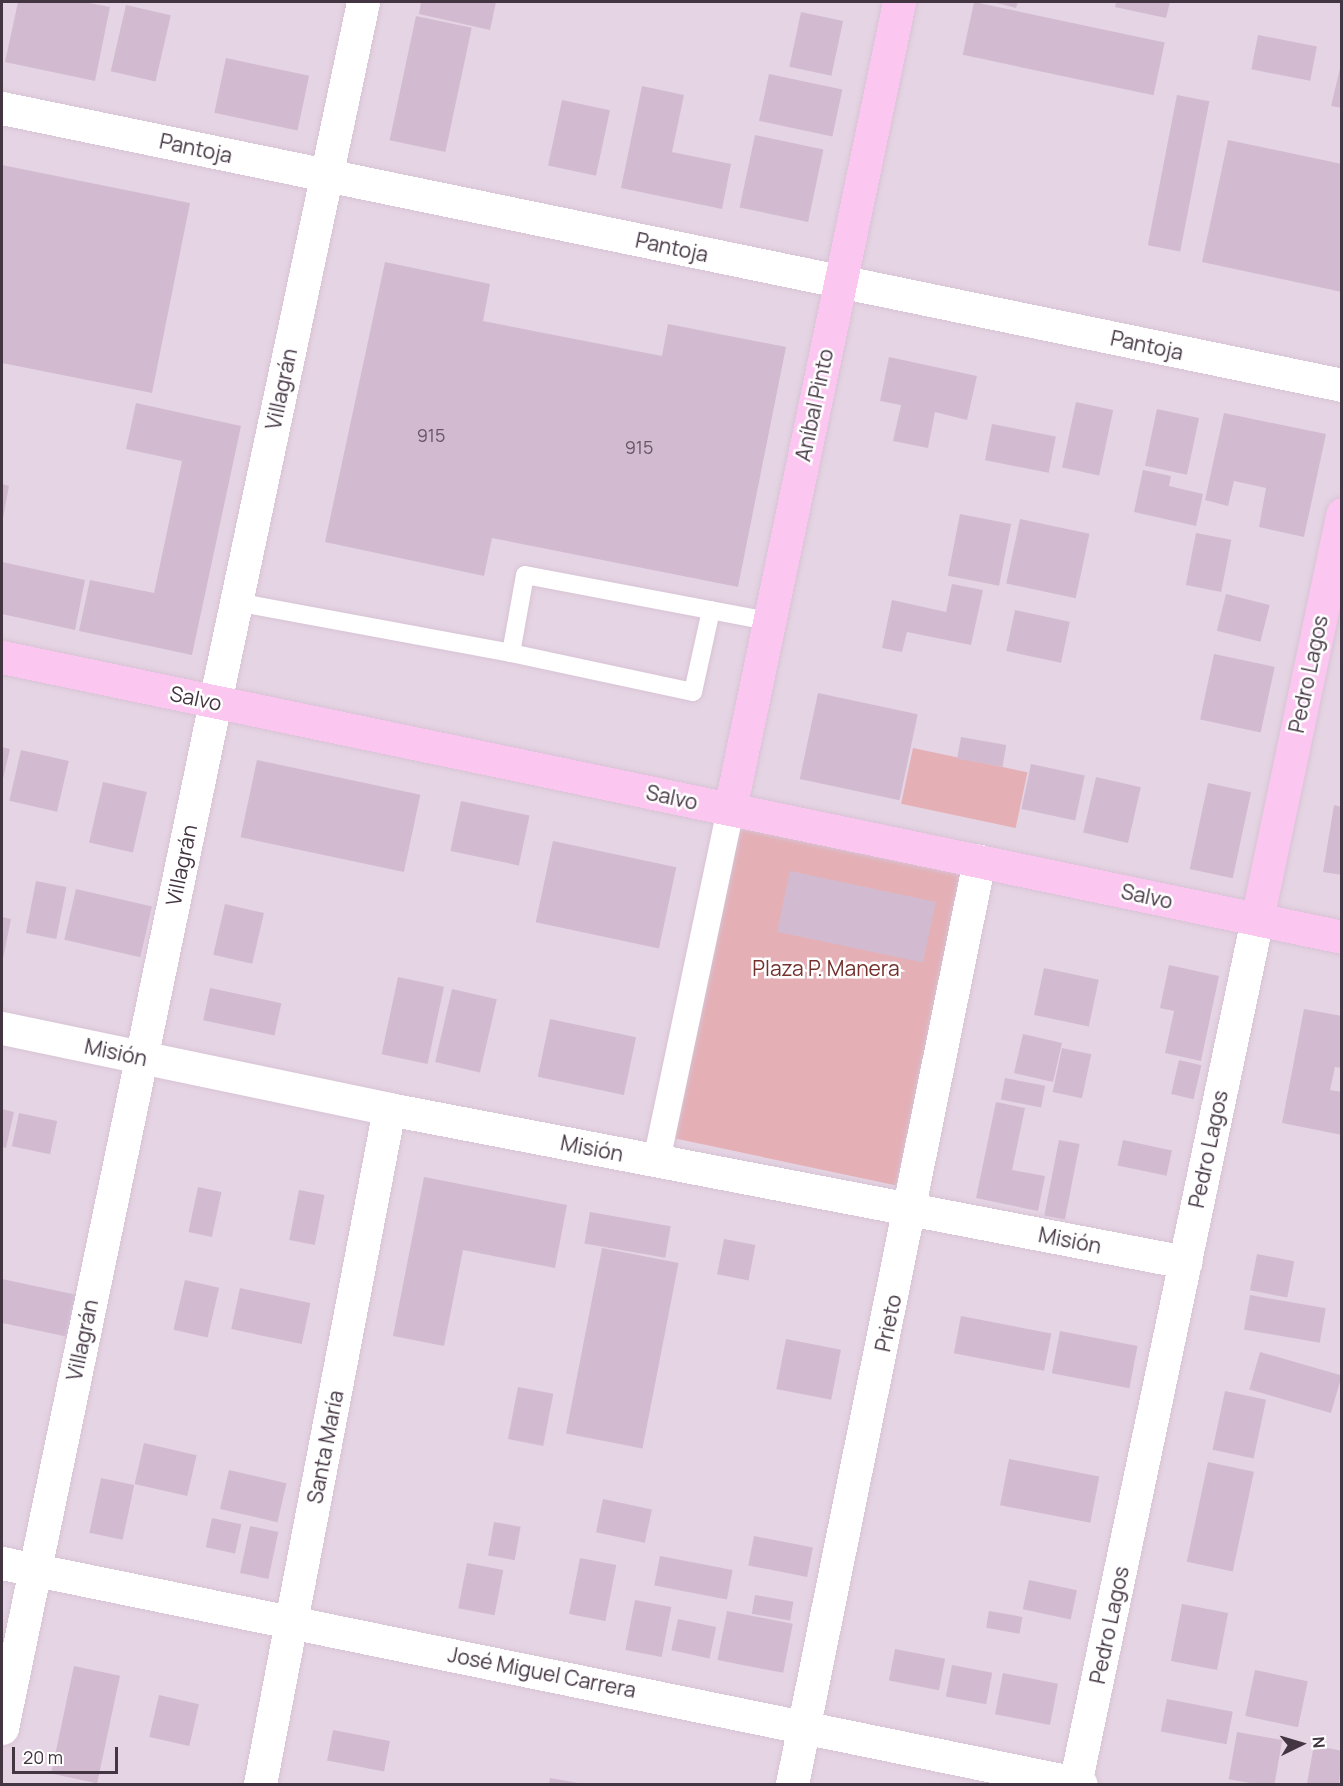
<!DOCTYPE html>
<meta charset="utf-8">
<style>
body{margin:0}
#map{position:relative;width:1343px;height:1786px;overflow:hidden;background:#f2e5f0;font-family:Manrope,sans-serif}
div>[style]{position:absolute}
.residential>*{inset:0;background:#e5d4e3;transform-origin:0 0}
.green>*{inset:0;background:#e4b0b6;transform-origin:0 0}
.building>*{inset:0;background:#d2bbd1;transform-origin:0 0}
.roads{filter:drop-shadow(0 0 2px #d7c3d5) drop-shadow(0 0 2px #d7c3d5)}
.service>*{height:18px;margin:-9px;padding:0 9px;transform-origin:9px;border-radius:9px;background:#fff}
.pedestrian>*{height:27px;margin:-13.5px;padding:0 13.5px;transform-origin:13.5px;border-radius:13.5px;background:#fff}
.minor>*{height:33px;margin:-16.5px;padding:0 16.5px;transform-origin:16.5px;border-radius:16.5px;background:#fff}
.tertiary>*{height:33px;margin:-16.5px;padding:0 16.5px;transform-origin:16.5px;border-radius:16.5px;background:#fff}
.secondary>*{height:33px;margin:-16.5px;padding:0 16.5px;transform-origin:16.5px;border-radius:16.5px;background:#fbc6f0}
span{translate:-50% -50%;white-space:nowrap;text-align:center;line-height:1.15;-webkit-text-stroke:5px #fff;paint-order:stroke}
.number-label{font-size:18px;color:#685666}
.number-label span{-webkit-text-stroke-width:0}
.street-label{font-size:21px;color:#443543}
.park-label{font-size:21px;color:#72312c}
.frame{position:absolute;inset:0;border:3px solid #443543;pointer-events:none}
.north{position:absolute;left:1271px;top:1714px;width:60px;height:60px;-webkit-text-stroke:4px #fff;paint-order:stroke;rotate:85deg;font-size:16px;font-weight:700;line-height:24px;text-align:center;color:#443543}
.north::after{content:'';display:block;margin:auto;width:21px;height:27px;background:#443543;clip-path:polygon(50% 0,100% 100%,50% 72%,0 100%)}
.scale{position:absolute;left:12px;top:1747px;width:106px;height:27px;box-sizing:border-box;border:3px solid #443543;border-top:0;padding-left:8px;font-size:18px;line-height:21px;white-space:nowrap;color:#443543;-webkit-text-stroke:4px #fff;paint-order:stroke}
</style>
<div id="map">
<div class="residential">
<i style="left:2px;top:2px;width:1339px;height:1782px"></i>
</div>
<div class="green">
<i style="left:913px;top:748px;width:117px;height:57px;rotate:12deg"></i>
<i style="left:735px;top:824px;width:233px;height:320px;rotate:12deg"></i>
</div>
<div class="building">
<i style="clip-path:polygon(18px 2px,84px 2px,110px 7px,95px 81px,5px 62px)"></i>
<i style="clip-path:polygon(421px 2px,496px 2px,490px 30px,419px 14px)"></i>
<i style="left:974px;top:2px;width:195px;height:54px;rotate:12deg"></i>
<i style="clip-path:polygon(993px 2px,1018px 2px,1016px 8px)"></i>
<i style="clip-path:polygon(1116px 2px,1170px 2px,1166px 18px,1115px 7px)"></i>
<i style="left:126px;top:5px;width:46px;height:68px;rotate:13deg"></i>
<i style="left:801px;top:12px;width:43px;height:56px;rotate:12deg"></i>
<i style="left:416px;top:16px;width:57px;height:127px;rotate:12deg"></i>
<i style="left:1258px;top:35px;width:60px;height:35px;rotate:11deg"></i>
<i style="left:226px;top:58px;width:85px;height:56px;rotate:12deg"></i>
<i style="clip-path:polygon(1342px 60px,1342px 108px,1331px 106px)"></i>
<i style="left:769px;top:74px;width:75px;height:48px;rotate:12deg"></i>
<i style="clip-path:polygon(642px 86px,684px 95px,672px 152px,731px 164px,722px 209px,621px 188px)"></i>
<i style="left:1177px;top:95px;width:33px;height:153px;rotate:11deg"></i>
<i style="left:562px;top:100px;width:49px;height:67px;rotate:12deg"></i>
<i style="left:755px;top:135px;width:70px;height:74px;rotate:12deg"></i>
<i style="clip-path:polygon(1228px 140px,1342px 164px,1342px 292px,1202px 262px)"></i>
<i style="clip-path:polygon(2px 165px,190px 203px,152px 393px,2px 363px)"></i>
<i style="clip-path:polygon(385px 262px,490px 284px,483px 321px,662px 356px,668px 324px,786px 347px,738px 587px,492px 538px,484px 576px,325px 542px)"></i>
<i style="clip-path:polygon(889px 357px,977px 376px,967px 420px,935px 412px,928px 448px,893px 441px,901px 405px,880px 401px)"></i>
<i style="left:1076px;top:402px;width:38px;height:67px;rotate:12deg"></i>
<i style="clip-path:polygon(136px 403px,241px 426px,192px 655px,79px 631px,90px 580px,154px 593px,182px 461px,126px 449px)"></i>
<i style="left:1157px;top:409px;width:43px;height:58px;rotate:12deg"></i>
<i style="clip-path:polygon(1224px 413px,1326px 434px,1304px 537px,1259px 527px,1266px 488px,1234px 481px,1228px 506px,1205px 500px)"></i>
<i style="left:992px;top:424px;width:65px;height:37px;rotate:11deg"></i>
<i style="clip-path:polygon(1143px 470px,1171px 476px,1169px 486px,1203px 494px,1196px 526px,1134px 512px)"></i>
<i style="clip-path:polygon(2px 484px,9px 486px,3px 518px,2px 518px)"></i>
<i style="left:960px;top:514px;width:52px;height:63px;rotate:11deg"></i>
<i style="left:1020px;top:519px;width:71px;height:66px;rotate:12deg"></i>
<i style="left:1196px;top:533px;width:36px;height:53px;rotate:11deg"></i>
<i style="clip-path:polygon(2px 562px,85px 580px,75px 630px,2px 614px)"></i>
<i style="clip-path:polygon(952px 584px,983px 590px,971px 645px,907px 632px,902px 652px,882px 648px,892px 600px,946px 612px)"></i>
<i style="left:1226px;top:594px;width:45px;height:38px;rotate:14deg"></i>
<i style="left:1015px;top:610px;width:56px;height:42px;rotate:12deg"></i>
<i style="left:1214px;top:654px;width:62px;height:67px;rotate:12deg"></i>
<i style="left:818px;top:693px;width:102px;height:88px;rotate:12deg"></i>
<i style="left:961px;top:737px;width:46px;height:22px;rotate:10deg"></i>
<i style="clip-path:polygon(2px 747px,10px 749px,2px 783px)"></i>
<i style="left:21px;top:750px;width:49px;height:52px;rotate:13deg"></i>
<i style="left:257px;top:760px;width:167px;height:79px;rotate:12deg"></i>
<i style="left:1031px;top:764px;width:55px;height:46px;rotate:12deg"></i>
<i style="left:1096px;top:777px;width:46px;height:57px;rotate:13deg"></i>
<i style="left:103px;top:782px;width:45px;height:62px;rotate:13deg"></i>
<i style="left:1208px;top:783px;width:44px;height:88px;rotate:12deg"></i>
<i style="left:461px;top:801px;width:70px;height:51px;rotate:12deg"></i>
<i style="clip-path:polygon(1334px 805px,1342px 807px,1342px 875px,1323px 872px)"></i>
<i style="left:553px;top:841px;width:126px;height:83px;rotate:12deg"></i>
<i style="left:790px;top:871px;width:149px;height:62px;rotate:12deg"></i>
<i style="left:36px;top:881px;width:31px;height:53px;rotate:11deg"></i>
<i style="left:76px;top:889px;width:78px;height:52px;rotate:13deg"></i>
<i style="left:225px;top:904px;width:40px;height:52px;rotate:13deg"></i>
<i style="clip-path:polygon(2px 917px,11px 919px,3px 959px,2px 959px)"></i>
<i style="clip-path:polygon(1169px 965px,1219px 976px,1201px 1061px,1165px 1053px,1174px 1011px,1160px 1008px)"></i>
<i style="left:1044px;top:968px;width:56px;height:48px;rotate:12deg"></i>
<i style="left:398px;top:977px;width:47px;height:79px;rotate:12deg"></i>
<i style="left:210px;top:988px;width:73px;height:33px;rotate:12deg"></i>
<i style="left:452px;top:989px;width:46px;height:75px;rotate:13deg"></i>
<i style="clip-path:polygon(1304px 1009px,1342px 1016px,1342px 1068px,1335px 1067px,1330px 1090px,1342px 1092px,1342px 1135px,1282px 1123px)"></i>
<i style="left:550px;top:1019px;width:88px;height:59px;rotate:12deg"></i>
<i style="left:1023px;top:1034px;width:40px;height:40px;rotate:13deg"></i>
<i style="left:1062px;top:1048px;width:30px;height:45px;rotate:12deg"></i>
<i style="left:1179px;top:1060px;width:23px;height:35px;rotate:13deg"></i>
<i style="left:1005px;top:1078px;width:41px;height:22px;rotate:11deg"></i>
<i style="clip-path:polygon(996px 1102px,1025px 1108px,1012px 1170px,1045px 1176px,1038px 1211px,976px 1198px)"></i>
<i style="clip-path:polygon(2px 1109px,14px 1112px,6px 1148px,2px 1147px)"></i>
<i style="left:19px;top:1113px;width:39px;height:34px;rotate:12deg"></i>
<i style="left:1059px;top:1140px;width:21px;height:77px;rotate:11deg"></i>
<i style="left:1123px;top:1140px;width:50px;height:26px;rotate:12deg"></i>
<i style="clip-path:polygon(424px 1177px,567px 1205px,555px 1268px,463px 1250px,444px 1346px,393px 1336px)"></i>
<i style="left:198px;top:1187px;width:24px;height:46px;rotate:12deg"></i>
<i style="left:299px;top:1190px;width:26px;height:51px;rotate:11deg"></i>
<i style="left:590px;top:1212px;width:82px;height:32px;rotate:10deg"></i>
<i style="left:724px;top:1239px;width:32px;height:36px;rotate:11deg"></i>
<i style="left:602px;top:1248px;width:78px;height:189px;rotate:11deg"></i>
<i style="left:1257px;top:1254px;width:38px;height:37px;rotate:11deg"></i>
<i style="left:2px;top:1279px;width:77px;height:43px;rotate:12deg"></i>
<i style="left:185px;top:1280px;width:35px;height:51px;rotate:13deg"></i>
<i style="left:240px;top:1288px;width:72px;height:42px;rotate:12deg"></i>
<i style="left:1250px;top:1295px;width:77px;height:35px;rotate:10deg"></i>
<i style="left:961px;top:1316px;width:92px;height:38px;rotate:11deg"></i>
<i style="left:1060px;top:1331px;width:79px;height:43px;rotate:11deg"></i>
<i style="left:786px;top:1339px;width:56px;height:51px;rotate:11deg"></i>
<i style="left:1260px;top:1352px;width:85px;height:39px;rotate:16deg"></i>
<i style="left:518px;top:1387px;width:36px;height:53px;rotate:11deg"></i>
<i style="left:1225px;top:1391px;width:42px;height:60px;rotate:12deg"></i>
<i style="left:144px;top:1443px;width:54px;height:42px;rotate:13deg"></i>
<i style="left:1009px;top:1459px;width:92px;height:47px;rotate:11deg"></i>
<i style="left:1208px;top:1462px;width:47px;height:102px;rotate:12deg"></i>
<i style="left:229px;top:1470px;width:59px;height:40px;rotate:13deg"></i>
<i style="left:101px;top:1478px;width:34px;height:56px;rotate:12deg"></i>
<i style="left:603px;top:1499px;width:50px;height:34px;rotate:12deg"></i>
<i style="left:212px;top:1518px;width:30px;height:30px;rotate:12deg"></i>
<i style="left:494px;top:1522px;width:27px;height:34px;rotate:10deg"></i>
<i style="left:250px;top:1526px;width:29px;height:48px;rotate:12deg"></i>
<i style="left:754px;top:1536px;width:60px;height:30px;rotate:11deg"></i>
<i style="left:660px;top:1556px;width:74px;height:30px;rotate:11deg"></i>
<i style="left:580px;top:1558px;width:37px;height:57px;rotate:11deg"></i>
<i style="left:467px;top:1563px;width:37px;height:46px;rotate:11deg"></i>
<i style="left:1029px;top:1580px;width:49px;height:30px;rotate:12deg"></i>
<i style="left:755px;top:1595px;width:39px;height:19px;rotate:10deg"></i>
<i style="left:635px;top:1600px;width:37px;height:51px;rotate:11deg"></i>
<i style="left:1182px;top:1604px;width:47px;height:58px;rotate:11deg"></i>
<i style="left:727px;top:1611px;width:67px;height:50px;rotate:11deg"></i>
<i style="left:989px;top:1611px;width:34px;height:17px;rotate:10deg"></i>
<i style="left:678px;top:1619px;width:39px;height:32px;rotate:12deg"></i>
<i style="left:895px;top:1649px;width:51px;height:32px;rotate:11deg"></i>
<i style="left:952px;top:1665px;width:41px;height:32px;rotate:11deg"></i>
<i style="left:74px;top:1666px;width:47px;height:110px;rotate:12deg"></i>
<i style="left:1255px;top:1670px;width:54px;height:47px;rotate:12deg"></i>
<i style="left:1003px;top:1673px;width:56px;height:42px;rotate:11deg"></i>
<i style="left:159px;top:1695px;width:41px;height:43px;rotate:13deg"></i>
<i style="left:1167px;top:1699px;width:67px;height:33px;rotate:11deg"></i>
<i style="left:333px;top:1730px;width:58px;height:31px;rotate:11deg"></i>
<i style="left:1237px;top:1732px;width:46px;height:48px;rotate:10deg"></i>
<i style="clip-path:polygon(1314px 1745px,1342px 1751px,1339px 1784px,1307px 1783px)"></i>
<i style="clip-path:polygon(550px 1778px,578px 1783px,578px 1784px,549px 1784px)"></i>
</div>
<div class="roads">
<div class="service">
<i style="left:236px;top:602px;width:280px;rotate:10.5deg"></i>
<i style="left:511px;top:653px;width:186px;rotate:12.1deg"></i>
<i style="left:693px;top:692px;width:84px;rotate:-77.6deg"></i>
<i style="left:511px;top:653px;width:79px;rotate:-79.8deg"></i>
<i style="left:525px;top:575px;width:248px;rotate:10.7deg"></i>
</div>
<div class="pedestrian">
<i style="left:656px;top:1160px;width:359px;rotate:-78.1deg"></i>
</div>
<div class="minor">
<i style="left:2px;top:108px;width:1368px;rotate:11.68deg"></i>
<i style="left:2px;top:1028px;width:395px;rotate:11.8deg"></i>
<i style="left:389px;top:1109px;width:811px;rotate:10.88deg"></i>
<i style="left:2px;top:1563px;width:1101px;rotate:11.58deg"></i>
<i style="left:2px;top:1728px;width:1048px;rotate:-78.27deg"></i>
<i style="left:260px;top:1784px;width:687px;rotate:-79.18deg"></i>
<i style="left:792px;top:1784px;width:942px;rotate:-78.55deg"></i>
<i style="left:1075px;top:1784px;width:884px;rotate:-78.12deg"></i>
</div>
<div class="tertiary">
<i style="left:215px;top:702px;width:715px;rotate:-78.06deg"></i>
</div>
<div class="secondary">
<i style="left:2px;top:657px;width:1369px;rotate:11.8deg"></i>
<i style="left:730px;top:809px;width:825px;rotate:-78.17deg"></i>
<i style="left:1257px;top:919px;width:414px;rotate:-78.1deg"></i>
</div>
</div>
<div class="number-label">
<span style="left:431px;top:435px">915</span>
<span style="left:639px;top:447px">915</span>
</div>
<div class="street-label">
<span style="left:196px;top:148px;rotate:12deg">Pantoja</span>
<span style="left:672px;top:247px;rotate:12deg">Pantoja</span>
<span style="left:1147px;top:345px;rotate:12deg">Pantoja</span>
<span style="left:281px;top:389px;rotate:-78deg">Villagrán</span>
<span style="left:814px;top:405px;rotate:-78deg">Aníbal Pinto</span>
<span style="left:1308px;top:674px;rotate:-78deg">Pedro Lagos</span>
<span style="left:196px;top:698px;rotate:12deg">Salvo</span>
<span style="left:672px;top:797px;rotate:12deg">Salvo</span>
<span style="left:181px;top:865px;rotate:-78deg">Villagrán</span>
<span style="left:1147px;top:896px;rotate:12deg">Salvo</span>
<span style="left:116px;top:1052px;rotate:12deg">Misión</span>
<span style="left:592px;top:1148px;rotate:11deg">Misión</span>
<span style="left:1208px;top:1149px;rotate:-78deg">Pedro Lagos</span>
<span style="left:1070px;top:1240px;rotate:11deg">Misión</span>
<span style="left:888px;top:1323px;rotate:-78deg">Prieto</span>
<span style="left:82px;top:1340px;rotate:-78deg">Villagrán</span>
<span style="left:325px;top:1447px;rotate:-79deg">Santa María</span>
<span style="left:1109px;top:1625px;rotate:-78deg">Pedro Lagos</span>
<span style="left:542px;top:1672px;rotate:11deg">José Miguel Carrera</span>
</div>
<div class="park-label">
<span style="left:826px;top:968px">Plaza P. Manera</span>
</div>
<div class="frame"></div>
<div class="north">N</div>
<div class="scale">20 m</div>
</div>
